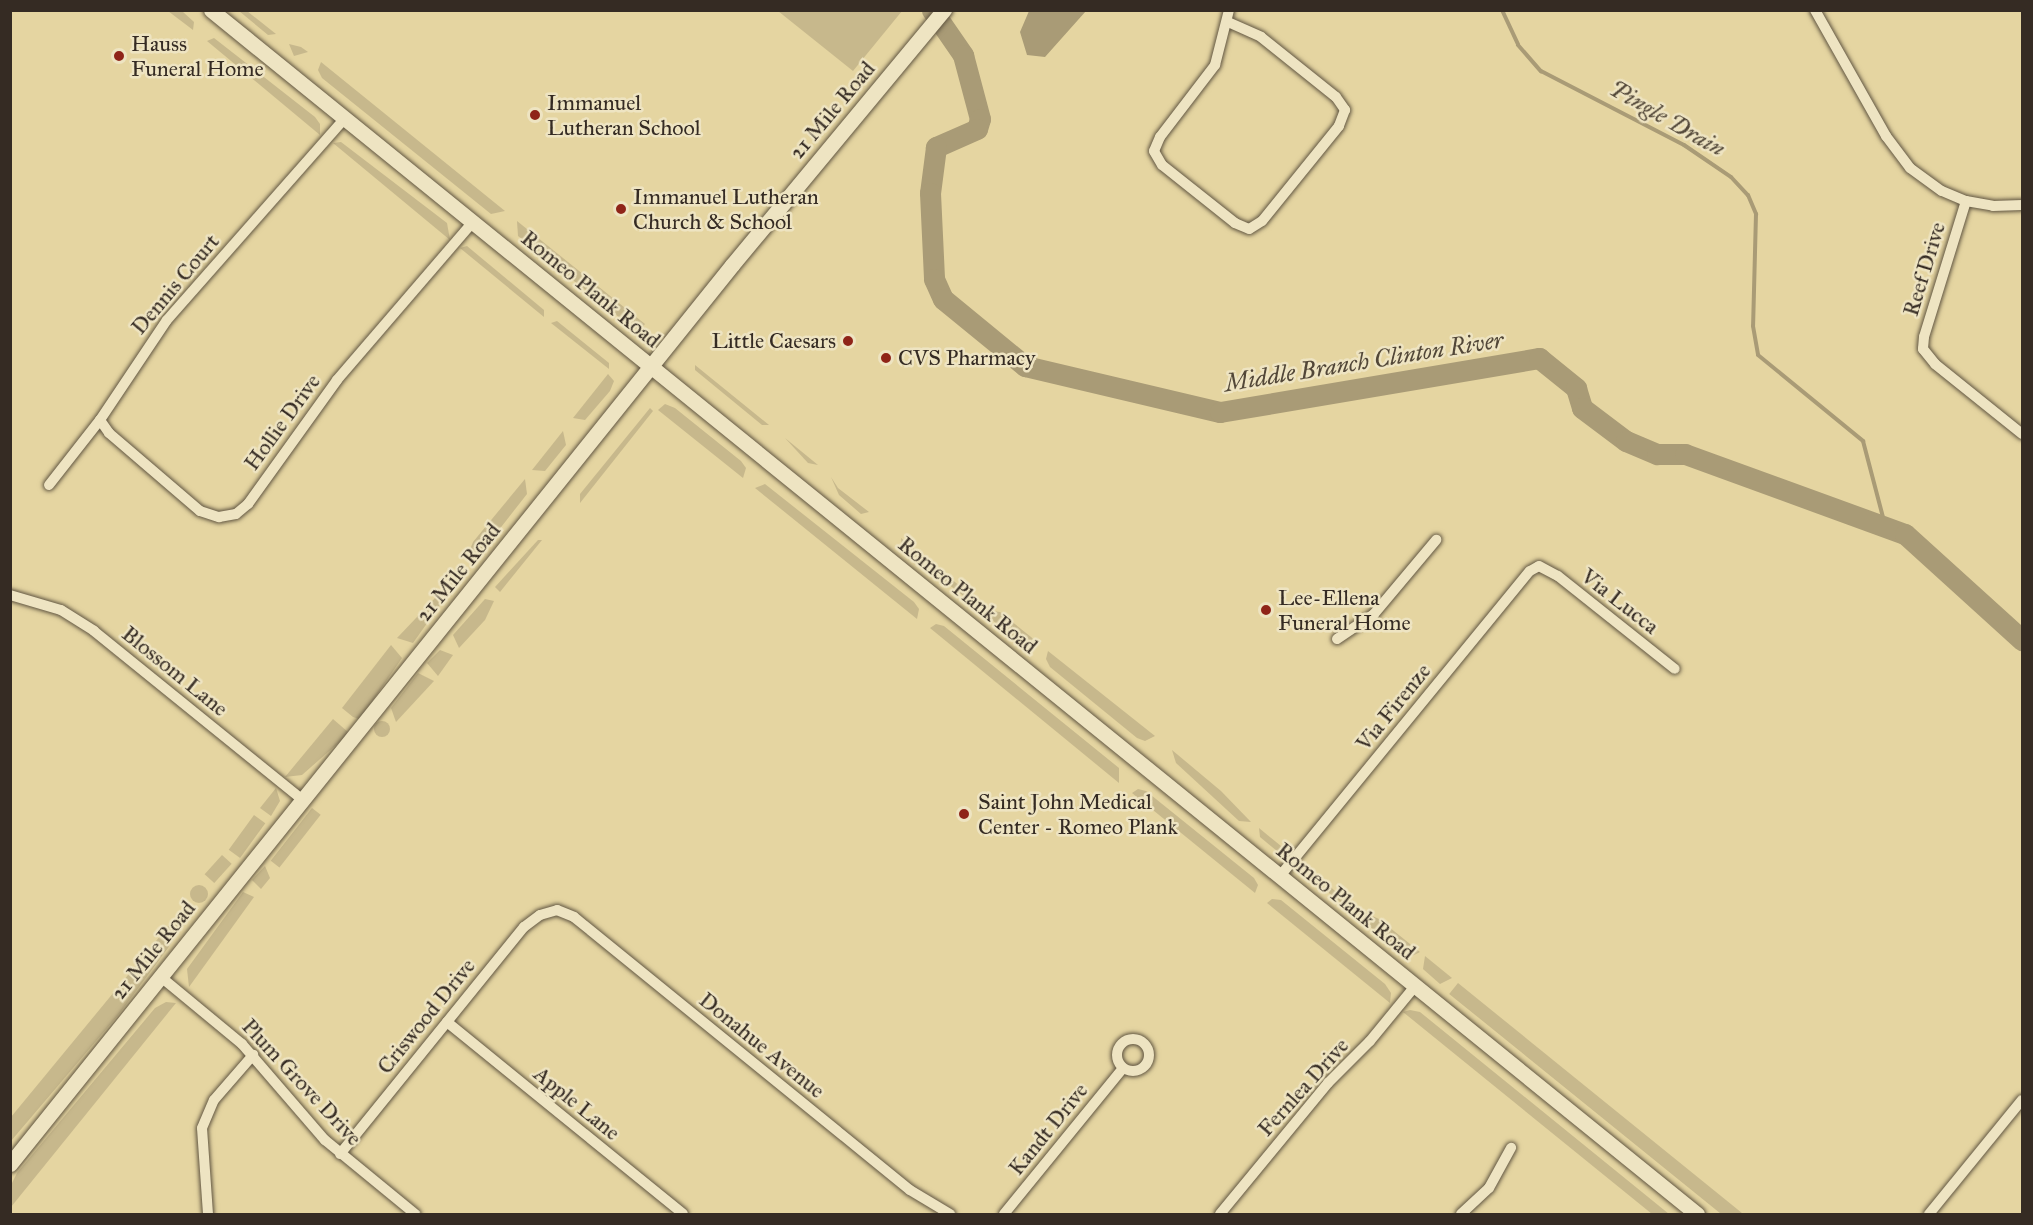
<!DOCTYPE html>
<style>
body{margin:0}
#map{position:relative;width:2033px;height:1225px;overflow:hidden;background:#e5d5a1;font-family:"IM FELL Great Primer",serif}
div>[style]{position:absolute}
.green>*{inset:0;background:#c7b88c;transform-origin:0 0}
.round{border-radius:50%}
.water>*{inset:0;background:#a99b76}
.stream>*{height:4px;margin:-2px;padding:0 2px;transform-origin:2px;border-radius:2px;background:#a99b76}
.river>*{height:21px;margin:-10.5px;padding:0 10.5px;transform-origin:10.5px;border-radius:10.5px;background:#a99b76}
.roads{filter:drop-shadow(0 0 2px #615642) drop-shadow(0 0 2px #615642)}
.street>*{height:10px;margin:-5px;padding:0 5px;transform-origin:5px;border-radius:5px;background:#eee4c2}
.street>.ring{margin:-5px;padding:0;box-sizing:content-box;background:none;border:10px solid #eee4c2;border-radius:50%}
.secondary>*{height:15px;margin:-7.5px;padding:0 7.5px;transform-origin:7.5px;border-radius:7.5px;background:#eee4c2}
.dots>*{width:16px;height:16px;translate:-50% -50%;box-sizing:border-box;border:3px solid #eee4c2;border-radius:50%}
span{translate:-50% -50%;white-space:nowrap;text-align:center;line-height:1.15;-webkit-text-stroke:5px #eee4c2;paint-order:stroke}
.poi-label{font-size:22px;color:#352b23}
.left{translate:0 -50%;text-align:left}
.right{translate:-100% -50%;text-align:right}
.street-label{font-size:22px;color:#352b23}
.water-label{font-size:24px;color:#524738;font-style:italic}
.frame{position:absolute;inset:0;border:12px solid #352b23;pointer-events:none}
</style>
<div id="map">
<div class="green">
<i style="clip-path:polygon(168px 11px,182px 11px,194px 22px,193px 30px)"></i>
<i style="clip-path:polygon(239px 11px,247px 11px,276px 34px,268px 35px)"></i>
<i style="clip-path:polygon(778px 11px,902px 11px,853px 71px)"></i>
<i style="clip-path:polygon(214px 38px,315px 117px,320px 124px,320px 135px,207px 41px)"></i>
<i style="clip-path:polygon(289px 44px,301px 47px,308px 52px,294px 56px)"></i>
<i style="clip-path:polygon(321px 62px,505px 211px,491px 214px,322px 78px,318px 70px)"></i>
<i style="clip-path:polygon(341px 142px,447px 223px,450px 240px,333px 143px)"></i>
<i style="clip-path:polygon(517px 221px,645px 324px,640px 330px,630px 326px,518px 236px)"></i>
<i style="clip-path:polygon(467px 246px,544px 310px,544px 317px,460px 248px)"></i>
<i style="clip-path:polygon(557px 321px,609px 363px,609px 369px,551px 323px)"></i>
<i style="clip-path:polygon(695px 365px,769px 425px,762px 425px,695px 370px)"></i>
<i style="clip-path:polygon(608px 374px,614px 381px,610px 391px,585px 420px,573px 418px)"></i>
<i style="clip-path:polygon(665px 404px,675px 408px,741px 461px,746px 468px,743px 478px,658px 410px)"></i>
<i style="clip-path:polygon(650px 408px,653px 411px,580px 503px,580px 494px)"></i>
<i style="clip-path:polygon(563px 431px,566px 445px,545px 471px,532px 470px)"></i>
<i style="clip-path:polygon(785px 438px,818px 465px,808px 463px)"></i>
<i style="clip-path:polygon(831px 477px,838px 488px,869px 512px,861px 514px,839px 495px)"></i>
<i style="clip-path:polygon(525px 479px,527px 494px,480px 554px,466px 560px,473px 542px)"></i>
<i style="clip-path:polygon(765px 484px,914px 602px,919px 609px,917px 619px,755px 488px)"></i>
<i style="clip-path:polygon(901px 538px,923px 556px,914px 557px,902px 547px)"></i>
<i style="clip-path:polygon(538px 540px,542px 540px,500px 592px,495px 587px)"></i>
<i style="clip-path:polygon(928px 560px,961px 587px,970px 596px,966px 598px,929px 569px)"></i>
<i style="clip-path:polygon(462px 564px,466px 570px,448px 594px,440px 591px)"></i>
<i style="clip-path:polygon(436px 597px,440px 605px,413px 643px,397px 638px)"></i>
<i style="clip-path:polygon(485px 599px,494px 601px,485px 620px,459px 648px,453px 635px)"></i>
<i style="clip-path:polygon(978px 603px,986px 610px,1000px 612px,1036px 641px,1029px 645px,1021px 643px,977px 608px)"></i>
<i style="clip-path:polygon(936px 624px,944px 626px,1119px 768px,1119px 783px,930px 628px)"></i>
<i style="clip-path:polygon(391px 645px,402px 658px,369px 706px,359px 719px,353px 717px,342px 708px)"></i>
<i style="clip-path:polygon(440px 650px,453px 655px,438px 676px,427px 663px)"></i>
<i style="clip-path:polygon(1048px 651px,1155px 736px,1145px 741px,1137px 738px,1050px 667px,1046px 659px)"></i>
<i style="clip-path:polygon(418px 673px,434px 681px,396px 722px,391px 708px)"></i>
<i style="clip-path:polygon(333px 719px,348px 732px,344px 738px,302px 775px,285px 777px)"></i>
<i class="round" style="left:374px;top:721px;width:16px;height:16px"></i>
<i style="clip-path:polygon(1172px 750px,1221px 791px,1251px 822px,1239px 821px,1176px 763px)"></i>
<i style="clip-path:polygon(276px 788px,280px 801px,271px 816px,260px 808px)"></i>
<i style="clip-path:polygon(1138px 789px,1146px 791px,1254px 878px,1258px 885px,1255px 893px,1132px 793px)"></i>
<i style="left:312px;top:808px;width:11px;height:67px;rotate:38deg"></i>
<i style="left:254px;top:815px;width:14px;height:43px;rotate:36deg"></i>
<i style="clip-path:polygon(1259px 828px,1298px 860px,1290px 862px,1260px 837px)"></i>
<i style="left:222px;top:855px;width:13px;height:26px;rotate:42deg"></i>
<i style="clip-path:polygon(265px 866px,270px 878px,261px 889px,252px 880px)"></i>
<i style="clip-path:polygon(1327px 884px,1355px 908px,1379px 919px,1420px 952px,1408px 958px,1329px 893px)"></i>
<i class="round" style="left:190px;top:885px;width:18px;height:18px"></i>
<i style="clip-path:polygon(243px 892px,254px 897px,189px 987px,187px 969px)"></i>
<i style="clip-path:polygon(1272px 899px,1281px 900px,1385px 984px,1391px 993px,1390px 1003px,1267px 903px)"></i>
<i style="clip-path:polygon(175px 918px,184px 925px,168px 948px,119px 1014px,11px 1141px,11px 1117px)"></i>
<i style="clip-path:polygon(1425px 956px,1452px 978px,1440px 984px,1423px 969px)"></i>
<i style="left:1458px;top:983px;width:367px;height:14px;rotate:39deg"></i>
<i style="clip-path:polygon(166px 1002px,176px 1003px,11px 1207px,11px 1185px,17px 1173px,155px 1008px)"></i>
<i style="clip-path:polygon(1410px 1010px,1420px 1012px,1669px 1214px,1652px 1214px,1403px 1012px)"></i>
</div>
<div class="water">
<i style="clip-path:polygon(1029px 11px,1029px 10px,1086px 11px,1045px 57px,1027px 55px,1020px 32px)"></i>
</div>
<div class="stream">
<i style="left:1502px;top:10px;width:38px;rotate:65deg"></i>
<i style="left:1518px;top:45px;width:35px;rotate:49deg"></i>
<i style="left:1541px;top:71px;width:161px;rotate:27.4deg"></i>
<i style="left:1684px;top:145px;width:57px;rotate:34.2deg"></i>
<i style="left:1731px;top:177px;width:25px;rotate:47deg"></i>
<i style="left:1748px;top:195px;width:21px;rotate:67deg"></i>
<i style="left:1756px;top:214px;width:112px;rotate:91.5deg"></i>
<i style="left:1753px;top:326px;width:29px;rotate:80deg"></i>
<i style="left:1758px;top:355px;width:136px;rotate:39.3deg"></i>
<i style="left:1863px;top:441px;width:87px;rotate:75.3deg"></i>
</div>
<div class="river">
<i style="left:932px;top:10px;width:55px;rotate:55.4deg"></i>
<i style="left:963px;top:55px;width:66px;rotate:75.1deg"></i>
<i style="left:980px;top:119px;width:10px;rotate:107deg"></i>
<i style="left:977px;top:129px;width:45px;rotate:156.3deg"></i>
<i style="left:936px;top:147px;width:46px;rotate:97.4deg"></i>
<i style="left:930px;top:193px;width:86px;rotate:87.3deg"></i>
<i style="left:934px;top:279px;width:22px;rotate:66deg"></i>
<i style="left:943px;top:299px;width:106px;rotate:39.3deg"></i>
<i style="left:1025px;top:366px;width:200px;rotate:13.3deg"></i>
<i style="left:1220px;top:412px;width:324px;rotate:-9.6deg"></i>
<i style="left:1539px;top:358px;width:48px;rotate:39deg"></i>
<i style="left:1576px;top:388px;width:21px;rotate:73deg"></i>
<i style="left:1582px;top:408px;width:55px;rotate:36.9deg"></i>
<i style="left:1626px;top:441px;width:34px;rotate:23deg"></i>
<i style="left:1657px;top:454px;width:28px"></i>
<i style="left:1685px;top:454px;width:234px;rotate:20deg"></i>
<i style="left:1905px;top:534px;width:158px;rotate:42.2deg"></i>
</div>
<div class="roads">
<div class="street">
<i style="left:1815px;top:10px;width:145px;rotate:60.6deg"></i>
<i style="left:1886px;top:136px;width:40px;rotate:53deg"></i>
<i style="left:1910px;top:168px;width:39px;rotate:36deg"></i>
<i style="left:1942px;top:191px;width:26px;rotate:23deg"></i>
<i style="left:1966px;top:201px;width:27px;rotate:10deg"></i>
<i style="left:1993px;top:206px;width:29px;rotate:-2deg"></i>
<i style="left:1228px;top:22px;width:36px;rotate:24deg"></i>
<i style="left:1261px;top:37px;width:96px;rotate:38.7deg"></i>
<i style="left:1336px;top:97px;width:16px;rotate:55deg"></i>
<i style="left:1345px;top:110px;width:17px;rotate:111deg"></i>
<i style="left:1339px;top:126px;width:122px;rotate:129deg"></i>
<i style="left:1262px;top:221px;width:15px;rotate:148deg"></i>
<i style="left:1249px;top:229px;width:15px;rotate:-157deg"></i>
<i style="left:1235px;top:223px;width:93px;rotate:-141.5deg"></i>
<i style="left:1162px;top:165px;width:16px;rotate:-120deg"></i>
<i style="left:1154px;top:151px;width:15px;rotate:-67deg"></i>
<i style="left:1160px;top:137px;width:91px;rotate:-52.6deg"></i>
<i style="left:1215px;top:65px;width:57px;rotate:-75.7deg"></i>
<i style="left:1966px;top:201px;width:142px;rotate:107.2deg"></i>
<i style="left:1924px;top:337px;width:12px;rotate:95deg"></i>
<i style="left:1923px;top:349px;width:19px;rotate:51deg"></i>
<i style="left:1935px;top:364px;width:112px;rotate:38.8deg"></i>
<i style="left:100px;top:420px;width:16px;rotate:55deg"></i>
<i style="left:109px;top:433px;width:120px;rotate:40.6deg"></i>
<i style="left:200px;top:511px;width:20px;rotate:18deg"></i>
<i style="left:219px;top:517px;width:17px;rotate:-10deg"></i>
<i style="left:236px;top:514px;width:16px;rotate:-40deg"></i>
<i style="left:248px;top:504px;width:153px;rotate:-54.3deg"></i>
<i style="left:337px;top:380px;width:208px;rotate:-49.3deg"></i>
<i style="left:49px;top:485px;width:83px;rotate:-51.9deg"></i>
<i style="left:100px;top:420px;width:120px;rotate:-56.2deg"></i>
<i style="left:167px;top:320px;width:269px;rotate:-48.6deg"></i>
<i style="left:10px;top:595px;width:53px;rotate:16.4deg"></i>
<i style="left:61px;top:610px;width:39px;rotate:32deg"></i>
<i style="left:94px;top:631px;width:269px;rotate:39deg"></i>
<i style="left:1337px;top:639px;width:45px;rotate:-34deg"></i>
<i style="left:1374px;top:614px;width:97px;rotate:-50deg"></i>
<i style="left:1280px;top:876px;width:394px;rotate:-50.7deg"></i>
<i style="left:1530px;top:571px;width:10px;rotate:-29deg"></i>
<i style="left:1539px;top:566px;width:21px;rotate:28deg"></i>
<i style="left:1558px;top:576px;width:149px;rotate:38.5deg"></i>
<i style="left:161px;top:977px;width:105px;rotate:39.6deg"></i>
<i style="left:242px;top:1044px;width:127px;rotate:49.2deg"></i>
<i style="left:325px;top:1140px;width:117px;rotate:39.4deg"></i>
<i style="left:447px;top:1022px;width:304px;rotate:39.1deg"></i>
<i class="ring" style="left:1117px;top:1039px;width:22px;height:22px"></i>
<i style="left:340px;top:1154px;width:292px;rotate:-51deg"></i>
<i style="left:524px;top:927px;width:20px;rotate:-37deg"></i>
<i style="left:540px;top:915px;width:18px;rotate:-16deg"></i>
<i style="left:557px;top:910px;width:18px;rotate:22deg"></i>
<i style="left:574px;top:917px;width:433px;rotate:39.1deg"></i>
<i style="left:910px;top:1190px;width:47px;rotate:31deg"></i>
<i style="left:208px;top:1214px;width:86px;rotate:-94deg"></i>
<i style="left:202px;top:1128px;width:30px;rotate:-67deg"></i>
<i style="left:214px;top:1100px;width:60px;rotate:-49.1deg"></i>
<i style="left:1004px;top:1214px;width:188px;rotate:-50.8deg"></i>
<i style="left:1220px;top:1214px;width:170px;rotate:-50.5deg"></i>
<i style="left:1328px;top:1083px;width:59px;rotate:-45deg"></i>
<i style="left:1370px;top:1041px;width:72px;rotate:-50.6deg"></i>
<i style="left:1461px;top:1214px;width:38px;rotate:-43deg"></i>
<i style="left:1489px;top:1188px;width:46px;rotate:-61.2deg"></i>
<i style="left:1929px;top:1214px;width:147px;rotate:-50.8deg"></i>
</div>
<div class="secondary">
<i style="left:211px;top:10px;width:1913px;rotate:39.02deg"></i>
<i style="left:10px;top:1164px;width:1153px;rotate:-51.23deg"></i>
<i style="left:732px;top:265px;width:332px;rotate:-50.3deg"></i>
</div>
</div>
<div class="dots">
<i style="left:119px;top:56px;background:#8f2418"></i>
<i style="left:535px;top:115px;background:#8f2418"></i>
<i style="left:621px;top:209px;background:#8f2418"></i>
<i style="left:848px;top:341px;background:#8f2418"></i>
<i style="left:886px;top:358px;background:#8f2418"></i>
<i style="left:1266px;top:610px;background:#8f2418"></i>
<i style="left:964px;top:814px;background:#8f2418"></i>
</div>
<div class="poi-label">
<span class="left" style="left:131px;top:56px">Hauss<br>Funeral Home</span>
<span class="left" style="left:547px;top:115px">Immanuel<br>Lutheran School</span>
<span class="left" style="left:633px;top:209px">Immanuel Lutheran<br>Church &amp; School</span>
<span class="right" style="left:836px;top:341px">Little Caesars</span>
<span class="left" style="left:898px;top:358px">CVS Pharmacy</span>
<span class="left" style="left:1278px;top:610px">Lee-Ellena<br>Funeral Home</span>
<span class="left" style="left:978px;top:814px">Saint John Medical<br>Center - Romeo Plank</span>
</div>
<div class="street-label">
<span style="left:832px;top:110px;rotate:-50deg">21 Mile Road</span>
<span style="left:1924px;top:269px;rotate:-73deg">Reef Drive</span>
<span style="left:175px;top:284px;rotate:-50deg">Dennis Court</span>
<span style="left:591px;top:289px;rotate:39deg">Romeo Plank Road</span>
<span style="left:282px;top:422px;rotate:-54deg">Hollie Drive</span>
<span style="left:458px;top:572px;rotate:-51deg">21 Mile Road</span>
<span style="left:968px;top:595px;rotate:39deg">Romeo Plank Road</span>
<span style="left:1620px;top:601px;rotate:38deg">Via Lucca</span>
<span style="left:175px;top:671px;rotate:39deg">Blossom Lane</span>
<span style="left:1393px;top:707px;rotate:-51deg">Via Firenze</span>
<span style="left:1346px;top:901px;rotate:39deg">Romeo Plank Road</span>
<span style="left:153px;top:950px;rotate:-51deg">21 Mile Road</span>
<span style="left:426px;top:1016px;rotate:-51deg">Criswood Drive</span>
<span style="left:762px;top:1045px;rotate:39deg">Donahue Avenue</span>
<span style="left:302px;top:1082px;rotate:47deg">Plum Grove Drive</span>
<span style="left:1303px;top:1087px;rotate:-48deg">Fernlea Drive</span>
<span style="left:577px;top:1103px;rotate:39deg">Apple Lane</span>
<span style="left:1048px;top:1129px;rotate:-51deg">Kandt Drive</span>
</div>
<div class="water-label">
<span style="left:1667px;top:119px;rotate:30deg">Pingle Drain</span>
<span style="left:1364px;top:362px;rotate:-9deg">Middle Branch Clinton River</span>
</div>
<div class="frame"></div>
</div>
